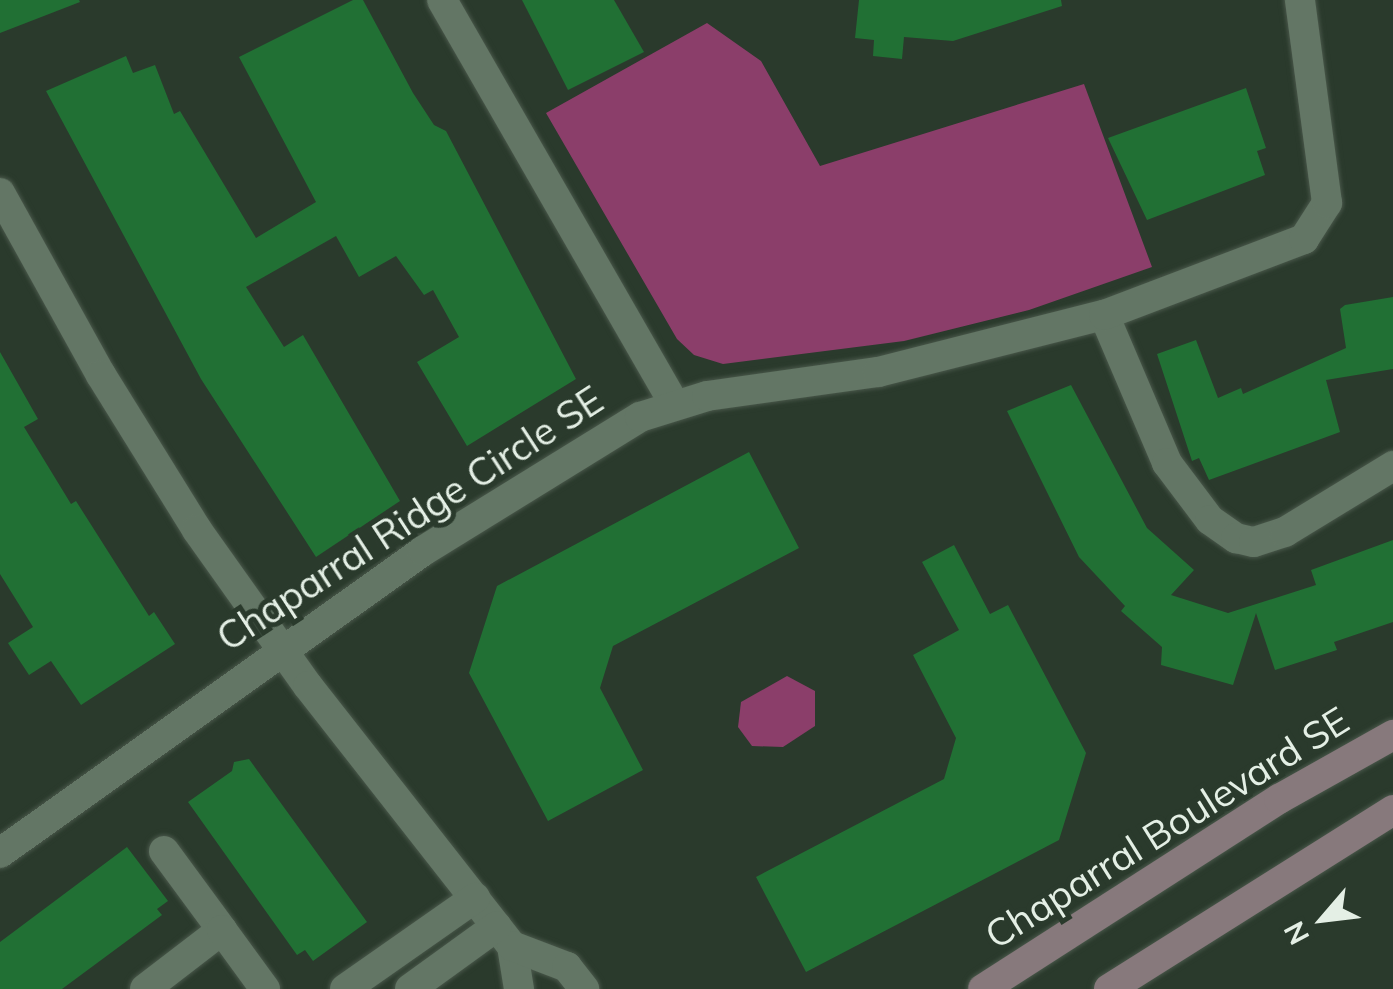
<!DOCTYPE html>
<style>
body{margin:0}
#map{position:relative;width:1393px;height:989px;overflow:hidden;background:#2a3a2c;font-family:Mulish,sans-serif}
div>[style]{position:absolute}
.green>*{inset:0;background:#8b3e6a}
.building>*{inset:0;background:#217034}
.roads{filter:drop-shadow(0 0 2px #49574a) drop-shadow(0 0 2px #49574a)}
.minor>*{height:30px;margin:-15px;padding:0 15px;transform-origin:15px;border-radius:15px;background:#637665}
.secondary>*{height:30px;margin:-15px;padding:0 15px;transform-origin:15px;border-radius:15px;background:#87797c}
span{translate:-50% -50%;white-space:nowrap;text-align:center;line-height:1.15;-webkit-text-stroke:10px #2a3a2c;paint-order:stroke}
.street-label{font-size:38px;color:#e4efe5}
.north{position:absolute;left:1273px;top:869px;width:100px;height:100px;-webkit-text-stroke:8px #2a3a2c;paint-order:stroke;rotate:242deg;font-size:28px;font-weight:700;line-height:40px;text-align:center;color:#e4efe5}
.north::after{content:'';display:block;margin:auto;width:35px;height:45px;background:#e4efe5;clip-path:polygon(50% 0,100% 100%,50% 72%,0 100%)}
</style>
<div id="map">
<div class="green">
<i style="clip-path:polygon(707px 23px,761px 61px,820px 166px,1084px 84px,1152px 267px,1029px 310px,904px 341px,723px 364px,694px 355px,677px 339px,546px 113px)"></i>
<i style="clip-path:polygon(787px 676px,815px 691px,815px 726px,783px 747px,752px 746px,738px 727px,741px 702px)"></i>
</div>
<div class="building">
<i style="clip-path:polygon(0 0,79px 0,80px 2px,0 33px)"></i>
<i style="clip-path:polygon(353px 0,363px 0,413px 93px,434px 125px,446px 131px,576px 379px,467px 446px,417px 362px,459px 337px,433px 290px,424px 295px,396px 256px,359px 277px,336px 236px,246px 287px,284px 347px,303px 335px,400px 501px,316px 557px,201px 379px,46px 91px,126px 56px,133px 73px,155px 65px,174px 114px,180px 111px,256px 238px,316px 202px,239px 57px)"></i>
<i style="clip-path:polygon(522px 0,614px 0,644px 52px,568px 90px)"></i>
<i style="clip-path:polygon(859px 0,1061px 0,1062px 6px,953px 41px,904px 37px,902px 59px,873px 56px,874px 40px,855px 38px)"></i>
<i style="clip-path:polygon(1246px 88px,1266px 148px,1257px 151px,1265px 175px,1147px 220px,1108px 138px)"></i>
<i style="clip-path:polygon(1393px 297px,1393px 369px,1326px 380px,1340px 432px,1209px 480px,1199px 458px,1192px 461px,1157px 354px,1196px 340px,1218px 398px,1241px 388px,1243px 394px,1346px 348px,1340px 309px,1345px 305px)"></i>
<i style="clip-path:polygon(0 352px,38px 419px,24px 427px,71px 504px,76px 501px,149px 616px,154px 612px,175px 644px,81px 705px,51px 661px,29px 675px,8px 643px,33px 627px,0 574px)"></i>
<i style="clip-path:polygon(1071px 385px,1147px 528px,1194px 570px,1171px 595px,1228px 613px,1316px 585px,1311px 570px,1393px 540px,1393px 622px,1334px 642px,1337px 650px,1275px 670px,1256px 613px,1233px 685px,1161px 665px,1162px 647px,1121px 611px,1125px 606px,1079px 557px,1007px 411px)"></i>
<i style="clip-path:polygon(749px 452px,799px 548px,613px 646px,600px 688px,643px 770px,548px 821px,469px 673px,497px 586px)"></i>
<i style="clip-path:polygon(954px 545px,990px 614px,1008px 605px,1086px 753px,1059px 840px,806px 972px,756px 877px,944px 779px,956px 738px,913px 655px,959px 630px,922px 562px)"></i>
<i style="clip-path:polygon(249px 759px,367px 922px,313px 961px,305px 950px,297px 955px,188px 802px,232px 771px,234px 762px)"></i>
<i style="clip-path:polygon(127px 847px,168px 901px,157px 909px,162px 915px,62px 989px,0 989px,0 942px)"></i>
</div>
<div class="roads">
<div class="minor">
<i style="left:442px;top:0;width:466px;rotate:60.1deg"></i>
<i style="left:0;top:193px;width:208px;rotate:61deg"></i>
<i style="left:101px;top:375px;width:182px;rotate:58.2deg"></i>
<i style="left:197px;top:530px;width:191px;rotate:54.6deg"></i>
<i style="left:308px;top:686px;width:330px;rotate:51.9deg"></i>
<i style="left:512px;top:946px;width:44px;rotate:80.8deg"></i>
<i style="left:1104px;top:315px;width:161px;rotate:66.9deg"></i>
<i style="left:1167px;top:463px;width:71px;rotate:53deg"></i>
<i style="left:1210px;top:520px;width:32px;rotate:35deg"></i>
<i style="left:1236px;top:538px;width:18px;rotate:13deg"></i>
<i style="left:1254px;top:542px;width:33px;rotate:-18deg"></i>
<i style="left:1285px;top:532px;width:127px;rotate:-31.4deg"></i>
<i style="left:164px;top:851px;width:98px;rotate:53.7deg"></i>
<i style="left:0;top:853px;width:520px;rotate:-35.52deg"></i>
<i style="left:423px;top:551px;width:255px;rotate:-31.7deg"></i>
<i style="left:640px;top:417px;width:70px;rotate:-17.4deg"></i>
<i style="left:707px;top:396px;width:173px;rotate:-8deg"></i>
<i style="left:878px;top:372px;width:233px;rotate:-14.2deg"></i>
<i style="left:1104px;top:315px;width:214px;rotate:-20.8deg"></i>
<i style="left:1304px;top:239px;width:43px;rotate:-57.4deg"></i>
<i style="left:1327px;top:203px;width:205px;rotate:-97.6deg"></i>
<i style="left:512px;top:946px;width:59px;rotate:20.9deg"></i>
<i style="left:567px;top:967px;width:28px;rotate:52deg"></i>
<i style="left:145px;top:989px;width:97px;rotate:-37.5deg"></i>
<i style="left:222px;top:930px;width:73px;rotate:53.9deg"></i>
<i style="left:345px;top:989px;width:159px;rotate:-35deg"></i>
<i style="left:410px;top:989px;width:107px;rotate:-35.9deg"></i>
</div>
<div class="secondary">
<i style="left:983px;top:989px;width:352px;rotate:-32.7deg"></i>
<i style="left:1279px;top:799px;width:131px;rotate:-29.3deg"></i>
<i style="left:1109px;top:989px;width:336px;rotate:-32.2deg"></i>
</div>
</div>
<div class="street-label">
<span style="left:410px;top:519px;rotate:-33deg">Chaparral Ridge Circle SE</span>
<span style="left:1167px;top:828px;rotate:-32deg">Chaparral Boulevard SE</span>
</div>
<div class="north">N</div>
</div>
